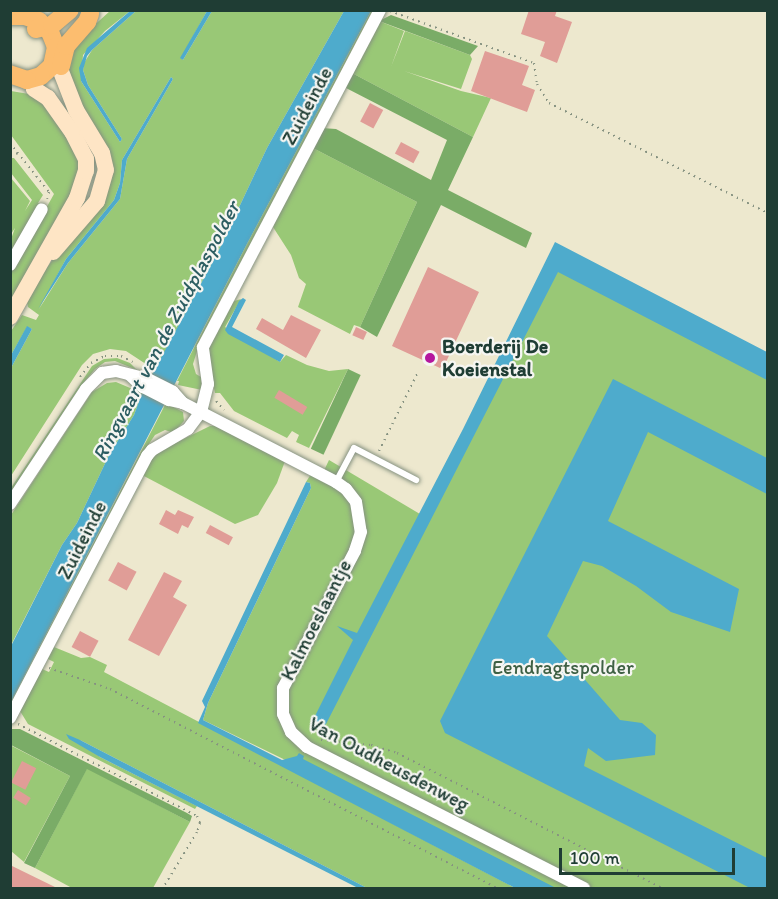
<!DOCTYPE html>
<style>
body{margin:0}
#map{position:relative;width:778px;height:899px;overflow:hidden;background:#ede8ce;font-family:Itim,sans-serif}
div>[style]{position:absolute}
.green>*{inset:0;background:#99c876}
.forest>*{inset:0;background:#7aac67;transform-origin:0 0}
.water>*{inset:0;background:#4eabcc}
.building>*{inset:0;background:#e09d97;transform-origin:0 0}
.path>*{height:2px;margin-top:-1px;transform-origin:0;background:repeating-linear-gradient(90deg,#869281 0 1.5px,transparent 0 6px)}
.roads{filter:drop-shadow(0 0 2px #869281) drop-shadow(0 0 2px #869281)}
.lane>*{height:6px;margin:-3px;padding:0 3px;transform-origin:3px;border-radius:3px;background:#fff}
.street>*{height:12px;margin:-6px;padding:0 6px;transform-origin:6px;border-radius:6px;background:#fff}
.secondary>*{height:16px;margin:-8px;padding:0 8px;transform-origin:8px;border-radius:8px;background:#fee5c5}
.primary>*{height:18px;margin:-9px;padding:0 9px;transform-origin:9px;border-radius:9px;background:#fcbd6f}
.dots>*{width:16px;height:16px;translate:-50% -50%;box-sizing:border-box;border:3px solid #f6f6f2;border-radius:50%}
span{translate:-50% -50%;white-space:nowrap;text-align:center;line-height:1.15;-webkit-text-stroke:4.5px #f6f6f2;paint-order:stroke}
.street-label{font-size:20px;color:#1f3d34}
.poi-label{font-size:20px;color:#1f3d34;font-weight:700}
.left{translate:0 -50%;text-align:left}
.park-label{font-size:20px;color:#3e6044}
.water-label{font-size:21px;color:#2d5e62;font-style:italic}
.frame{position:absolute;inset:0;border:12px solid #1f3d34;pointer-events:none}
.scale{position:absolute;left:559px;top:848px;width:176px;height:27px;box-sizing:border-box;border:3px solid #1f3d34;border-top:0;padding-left:8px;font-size:18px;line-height:21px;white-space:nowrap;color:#1f3d34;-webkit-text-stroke:4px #f6f6f2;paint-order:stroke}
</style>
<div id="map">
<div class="green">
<i style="clip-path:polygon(evenodd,110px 11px,130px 11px,105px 31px,83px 55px,81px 81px,120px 142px,122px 139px,88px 85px,83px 70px,84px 63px,92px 50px,136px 11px,207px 11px,181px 58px,183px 60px,212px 11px,344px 11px,267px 148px,218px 252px,155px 370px,126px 351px,110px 349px,93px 354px,82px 365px,11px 476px,11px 368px,32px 329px,27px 327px,11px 355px,11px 331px,22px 315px,36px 320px,39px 315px,28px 307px,27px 302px,45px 270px,110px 185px,70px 86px,67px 66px,79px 39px,110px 11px,171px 77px,173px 79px,127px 159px,120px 199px,68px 263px,39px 309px,66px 259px,114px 200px,120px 183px,122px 160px,171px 77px)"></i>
<i style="clip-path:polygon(371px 11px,374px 11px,198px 348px,193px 364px,196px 374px,201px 377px,202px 390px,178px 385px,179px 381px,177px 381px,248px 242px)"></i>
<i style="clip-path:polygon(379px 21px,404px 31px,391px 67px,405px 31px,470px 55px,472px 59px,461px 89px,404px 71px,461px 91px,491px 98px,473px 137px,352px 73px)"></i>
<i style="clip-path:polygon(11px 91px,29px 94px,44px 102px,77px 151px,80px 177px,11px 305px,11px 271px,54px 194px,11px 135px)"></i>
<i style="clip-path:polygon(311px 147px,417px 202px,360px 327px,354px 325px,350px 334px,298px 307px,306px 284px,299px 278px,291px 255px,273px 227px)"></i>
<i style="clip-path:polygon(11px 158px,14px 158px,43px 195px,38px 203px,41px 205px,11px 258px,11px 239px,15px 228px,11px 234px,11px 178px,30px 201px,25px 211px,32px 200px,11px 173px)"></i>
<i style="clip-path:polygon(555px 260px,767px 369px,767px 888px,549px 888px,203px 720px,208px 703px,311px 488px,310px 483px,306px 482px,311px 474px,320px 479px,329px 460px,425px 517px)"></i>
<i style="clip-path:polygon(241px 299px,225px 327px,280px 362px,286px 355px,307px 365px,329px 371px,348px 369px,309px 448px,296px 442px,299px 435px,292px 431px,287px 438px,234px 411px,220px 393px,215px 393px,207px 353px,231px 302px)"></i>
<i style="clip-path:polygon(117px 358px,130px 363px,137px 370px,115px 361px,105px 362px,95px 369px,80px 387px,11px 494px,11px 488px,92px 366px,104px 359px)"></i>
<i style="clip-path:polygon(116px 382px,142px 393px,134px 415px,109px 455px,77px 523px,62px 545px,11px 645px,11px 515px,92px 392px,107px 383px)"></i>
<i style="clip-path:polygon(166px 403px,183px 412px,184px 421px,176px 430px,171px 432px,165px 430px,155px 435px,144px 451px,11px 709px,11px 702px)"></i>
<i style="clip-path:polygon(210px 426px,217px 426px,285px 461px,277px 483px,258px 515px,235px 524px,142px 475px,155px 453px)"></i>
<i style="clip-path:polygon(54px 647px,81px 658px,90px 657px,107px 665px,104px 672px,515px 888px,367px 888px,80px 740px,100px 757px,197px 806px,195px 809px,28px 724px,20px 711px,42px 669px,49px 672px,54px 662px,48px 659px)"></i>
<i style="clip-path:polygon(10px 745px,70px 776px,24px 862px,11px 851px)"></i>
<i style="clip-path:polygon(87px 768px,190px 822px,153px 888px,72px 888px,35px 868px)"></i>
</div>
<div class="forest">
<i style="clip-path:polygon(391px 15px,478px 46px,470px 55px,379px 21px)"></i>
<i style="clip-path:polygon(352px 73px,473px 137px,448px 190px,532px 233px,526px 248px,441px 205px,377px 337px,360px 327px,417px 202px,311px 147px,322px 128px,336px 129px,431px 180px,447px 140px,346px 88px)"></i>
<i style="left:348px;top:369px;width:14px;height:88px;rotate:25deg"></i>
<i style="clip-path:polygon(10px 729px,20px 729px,187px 813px,192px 816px,190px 822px,87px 769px,35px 868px,24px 863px,70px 776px,11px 745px)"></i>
</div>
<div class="water">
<i style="clip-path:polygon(130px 11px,136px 11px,92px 50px,87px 56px,83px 70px,88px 85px,122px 139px,120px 142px,81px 81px,79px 68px,87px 48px)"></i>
<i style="clip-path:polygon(207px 11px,212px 11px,183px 60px,180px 58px)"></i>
<i style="clip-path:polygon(344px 11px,371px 11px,248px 242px,11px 702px,11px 646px,62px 545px,77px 523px,109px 455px,134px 415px,142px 393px,218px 252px,267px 148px)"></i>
<i style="clip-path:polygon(171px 77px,173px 79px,127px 159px,120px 199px,68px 263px,38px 309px,66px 259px,114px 200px,120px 183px,122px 160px)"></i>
<i style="clip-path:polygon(555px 242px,767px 352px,767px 380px,558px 272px,326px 724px,318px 729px,313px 727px,313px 720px,353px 640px,337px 626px,357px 633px,463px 429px)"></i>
<i style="clip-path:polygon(243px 298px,246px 300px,232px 327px,284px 355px,280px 362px,228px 334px,225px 330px,239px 301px)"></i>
<i style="clip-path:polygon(27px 326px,32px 329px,11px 368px,11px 355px)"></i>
<i style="clip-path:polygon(613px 379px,767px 458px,767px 494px,648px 432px,608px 521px,739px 589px,730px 632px,671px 612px,636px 586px,602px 566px,583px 561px,547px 636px,620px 720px,642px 723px,656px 735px,655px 755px,606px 761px,588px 748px,584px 766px,767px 858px,767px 888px,750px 888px,445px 733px,440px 721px)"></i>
<i style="clip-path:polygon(306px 482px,310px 483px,311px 488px,208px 703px,203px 720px,282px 760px,297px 756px,299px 753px,304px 756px,303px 759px,556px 888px,515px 888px,198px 723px,205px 707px,202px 701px)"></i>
<i style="clip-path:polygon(66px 734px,80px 740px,367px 888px,358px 888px,100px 757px,69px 739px)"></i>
</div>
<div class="building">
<i style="clip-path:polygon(529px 10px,557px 10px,555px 16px,572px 22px,557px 63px,540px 56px,545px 42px,521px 34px)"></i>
<i style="clip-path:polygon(485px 51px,529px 66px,522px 85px,535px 90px,527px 112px,471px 91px)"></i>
<i style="left:370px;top:103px;width:15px;height:21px;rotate:28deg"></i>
<i style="left:401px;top:142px;width:21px;height:13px;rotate:28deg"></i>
<i style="clip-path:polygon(428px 267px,479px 292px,446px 362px,444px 361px,440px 368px,392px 346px)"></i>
<i style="clip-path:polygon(291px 315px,321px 330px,306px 358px,256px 329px,262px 318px,283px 330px)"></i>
<i style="left:356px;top:327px;width:12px;height:9px;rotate:24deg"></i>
<i style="left:279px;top:390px;width:33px;height:9px;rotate:31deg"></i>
<i style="clip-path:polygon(166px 510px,175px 515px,178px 510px,194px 517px,188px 528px,182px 525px,178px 534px,159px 524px)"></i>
<i style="left:210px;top:525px;width:26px;height:9px;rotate:28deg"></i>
<i style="left:118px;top:562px;width:21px;height:21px;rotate:28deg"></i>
<i style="clip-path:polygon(164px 572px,182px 581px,173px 597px,187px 605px,159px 656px,128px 640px)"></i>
<i style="left:80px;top:631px;width:21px;height:18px;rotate:28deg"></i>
<i style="left:22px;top:761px;width:16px;height:24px;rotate:27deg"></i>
<i style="left:18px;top:790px;width:15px;height:9px;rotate:32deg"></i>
<i style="clip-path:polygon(10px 865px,57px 888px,10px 888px)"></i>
</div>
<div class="path">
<i style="left:390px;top:11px;width:153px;rotate:19.9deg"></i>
<i style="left:534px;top:63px;width:21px;rotate:82deg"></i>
<i style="left:537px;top:84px;width:22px;rotate:58deg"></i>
<i style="left:549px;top:103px;width:245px;rotate:26.7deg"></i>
<i style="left:10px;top:143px;width:63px;rotate:51.5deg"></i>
<i style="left:49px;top:192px;width:7px;rotate:106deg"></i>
<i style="left:10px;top:155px;width:9px;rotate:-13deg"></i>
<i style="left:80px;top:377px;width:18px;rotate:-52deg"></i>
<i style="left:91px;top:363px;width:16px;rotate:-27deg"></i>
<i style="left:105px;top:356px;width:16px"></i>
<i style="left:121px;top:356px;width:13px;rotate:27deg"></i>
<i style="left:216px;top:401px;width:12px;rotate:48deg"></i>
<i style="left:379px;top:451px;width:86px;rotate:-63.7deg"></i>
<i style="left:49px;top:668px;width:65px;rotate:19deg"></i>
<i style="left:110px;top:689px;width:436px;rotate:27.2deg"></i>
<i style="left:18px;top:724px;width:201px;rotate:27.2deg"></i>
<i style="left:197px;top:816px;width:8px;rotate:67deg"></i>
<i style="left:200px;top:823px;width:9px;rotate:108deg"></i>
<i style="left:197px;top:832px;width:66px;rotate:121.3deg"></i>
<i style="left:321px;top:740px;width:50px;rotate:5.7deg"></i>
<i style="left:371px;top:745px;width:27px;rotate:17deg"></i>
<i style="left:397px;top:753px;width:297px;rotate:27deg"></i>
</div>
<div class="roads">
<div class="lane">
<i style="left:336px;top:482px;width:38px;rotate:-62deg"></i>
<i style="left:354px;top:448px;width:70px;rotate:27.3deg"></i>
</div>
<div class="street">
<i style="left:10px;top:265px;width:64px;rotate:-60.3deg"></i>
<i style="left:130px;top:375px;width:18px;rotate:43deg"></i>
<i style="left:143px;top:387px;width:29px;rotate:27deg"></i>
<i style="left:169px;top:400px;width:14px;rotate:12deg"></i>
<i style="left:10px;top:504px;width:138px;rotate:-56.5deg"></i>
<i style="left:86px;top:389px;width:23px;rotate:-45deg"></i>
<i style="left:102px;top:373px;width:14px;rotate:-8deg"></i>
<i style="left:116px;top:371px;width:33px;rotate:14deg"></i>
<i style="left:148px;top:379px;width:28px;rotate:27deg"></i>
<i style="left:173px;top:392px;width:15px;rotate:48deg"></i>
<i style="left:183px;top:403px;width:172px;rotate:27.3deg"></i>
<i style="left:336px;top:482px;width:12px;rotate:35deg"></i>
<i style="left:346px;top:489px;width:16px;rotate:52deg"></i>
<i style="left:356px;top:502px;width:30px;rotate:81deg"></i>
<i style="left:361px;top:532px;width:20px;rotate:108deg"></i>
<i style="left:355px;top:551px;width:155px;rotate:117.7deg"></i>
<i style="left:283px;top:688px;width:26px;rotate:90deg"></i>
<i style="left:283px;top:714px;width:20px;rotate:66deg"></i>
<i style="left:291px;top:732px;width:22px;rotate:43deg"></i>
<i style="left:307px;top:747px;width:311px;rotate:27deg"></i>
<i style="left:10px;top:718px;width:296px;rotate:-62.4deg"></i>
<i style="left:147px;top:456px;width:8px;rotate:-50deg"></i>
<i style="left:152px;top:450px;width:42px;rotate:-30.3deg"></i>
<i style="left:188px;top:429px;width:21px;rotate:-53deg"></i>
<i style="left:201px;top:412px;width:29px;rotate:-76deg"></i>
<i style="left:208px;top:384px;width:37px;rotate:-98deg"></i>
<i style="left:203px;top:347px;width:381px;rotate:-62.3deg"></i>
</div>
<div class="secondary">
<i style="left:53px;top:252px;width:67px;rotate:-49.2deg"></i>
<i style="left:97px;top:201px;width:32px;rotate:-74deg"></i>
<i style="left:106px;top:170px;width:17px;rotate:-103deg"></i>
<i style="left:102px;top:153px;width:50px;rotate:-121.2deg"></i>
<i style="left:76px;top:110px;width:44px;rotate:-111.3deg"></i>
<i style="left:10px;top:317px;width:137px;rotate:-60.6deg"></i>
<i style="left:77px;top:198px;width:28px;rotate:-72deg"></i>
<i style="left:86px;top:171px;width:12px;rotate:-90deg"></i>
<i style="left:86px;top:159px;width:30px;rotate:-117deg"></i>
<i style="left:72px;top:132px;width:42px;rotate:-125.2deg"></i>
<i style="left:48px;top:98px;width:17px;rotate:-147deg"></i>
</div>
<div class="primary">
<i style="left:10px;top:16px;width:15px"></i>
<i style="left:25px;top:16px;width:15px;rotate:20deg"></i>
<i style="left:39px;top:21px;width:16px;rotate:45deg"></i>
<i style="left:50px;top:32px;width:16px;rotate:68deg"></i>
<i style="left:56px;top:47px;width:19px;rotate:102deg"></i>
<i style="left:52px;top:66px;width:15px;rotate:138deg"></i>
<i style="left:41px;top:76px;width:15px;rotate:164deg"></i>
<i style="left:27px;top:80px;width:18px;rotate:-161deg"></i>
<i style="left:36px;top:29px;width:16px;rotate:-14deg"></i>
<i style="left:52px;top:25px;width:23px;rotate:-40deg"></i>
<i style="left:61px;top:66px;width:21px;rotate:-76deg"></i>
<i style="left:66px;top:46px;width:32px;rotate:-49deg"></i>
<i style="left:87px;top:22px;width:9px;rotate:-69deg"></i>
</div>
</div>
<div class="dots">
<i style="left:430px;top:358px;background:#b5179e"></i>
</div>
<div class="street-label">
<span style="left:307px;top:106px;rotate:-62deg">Zuideinde</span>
<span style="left:82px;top:540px;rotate:-63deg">Zuideinde</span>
<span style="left:316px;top:620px;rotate:-63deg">Kalmoeslaantje</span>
<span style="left:389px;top:764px;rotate:28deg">Van Oudheusdenweg</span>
</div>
<div class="poi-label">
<span class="left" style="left:442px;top:358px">Boerderij De<br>Koeienstal</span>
</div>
<div class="park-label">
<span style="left:563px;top:667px">Eendragtspolder</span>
</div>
<div class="water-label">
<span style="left:166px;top:331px;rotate:-62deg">Ringvaart van de Zuidplaspolder</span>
</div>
<div class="frame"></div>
<div class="scale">100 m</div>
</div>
